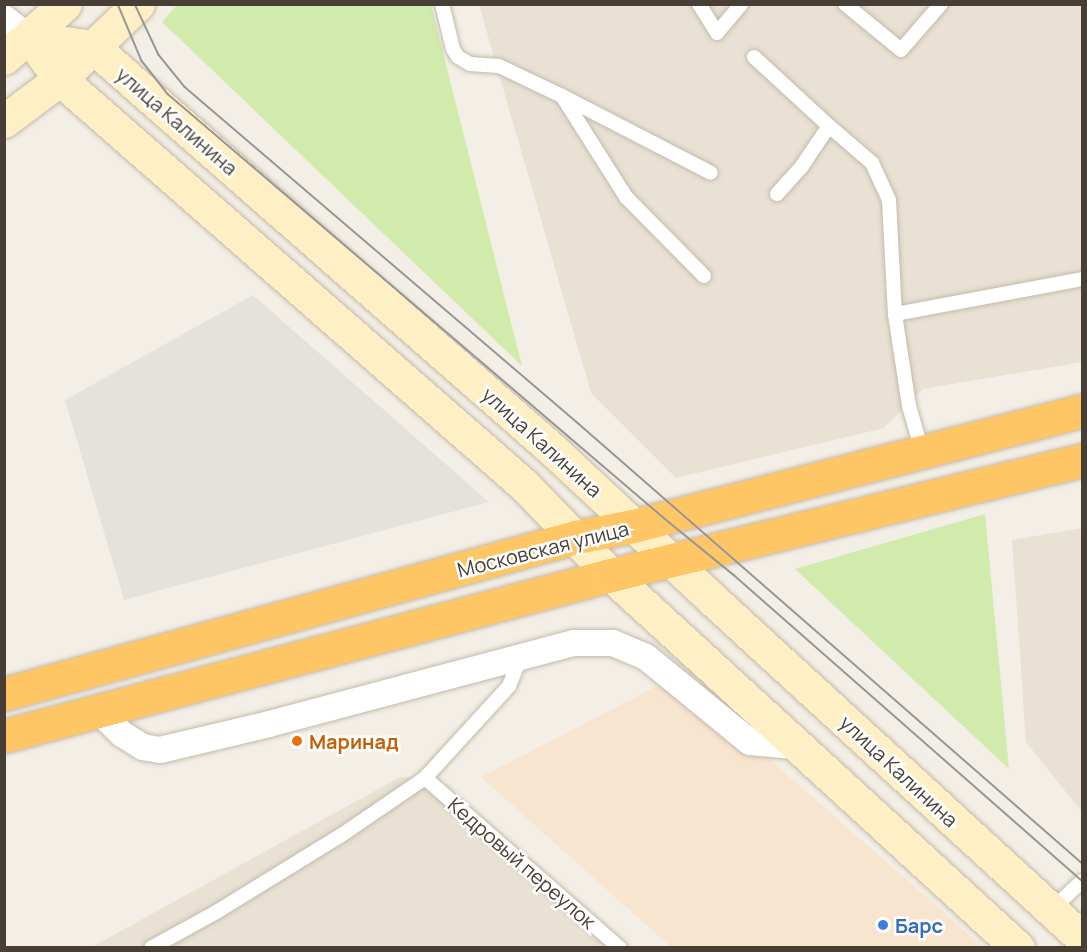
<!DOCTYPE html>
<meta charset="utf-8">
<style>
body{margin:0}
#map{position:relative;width:1087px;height:952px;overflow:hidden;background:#f4efe6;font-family:Manrope,sans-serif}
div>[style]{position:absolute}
.residential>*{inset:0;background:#e9e1d4}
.commercial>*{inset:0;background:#f8e5cf}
.green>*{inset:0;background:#d1ebac}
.parking>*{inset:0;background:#e5e2de}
.roads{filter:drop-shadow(0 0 2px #c3baab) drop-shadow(0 0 2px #c3baab)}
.lane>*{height:14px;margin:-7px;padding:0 7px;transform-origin:7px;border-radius:7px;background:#fff}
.street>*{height:26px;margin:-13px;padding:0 13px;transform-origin:13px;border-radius:13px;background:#fff}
.secondary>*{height:33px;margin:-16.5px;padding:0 16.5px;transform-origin:16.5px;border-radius:16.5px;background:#ffefc5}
.highway>*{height:33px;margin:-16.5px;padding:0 16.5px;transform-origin:16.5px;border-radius:16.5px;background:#ffc666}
.tram>*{height:1.5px;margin:-0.75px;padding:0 0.75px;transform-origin:0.75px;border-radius:0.75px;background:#969696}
.dots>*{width:16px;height:16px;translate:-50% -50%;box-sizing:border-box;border:3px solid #fff;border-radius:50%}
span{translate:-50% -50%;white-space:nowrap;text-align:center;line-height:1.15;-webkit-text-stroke:5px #fff;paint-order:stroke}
.street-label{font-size:20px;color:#473f35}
.food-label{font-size:20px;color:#c56008;font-weight:700}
.left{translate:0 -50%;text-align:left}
.shop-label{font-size:20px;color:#366cbe;font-weight:700}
.frame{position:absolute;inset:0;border:6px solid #473f35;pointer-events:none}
</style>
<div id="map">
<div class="residential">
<i style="clip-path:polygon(479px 5px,1082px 5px,1082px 362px,923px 389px,884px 428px,676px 478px,591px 393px)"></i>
<i style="clip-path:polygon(1082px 528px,1082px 812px,1026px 742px,1012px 540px)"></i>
<i style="clip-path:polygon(400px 777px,425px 778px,618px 948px,90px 948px)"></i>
</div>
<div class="commercial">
<i style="clip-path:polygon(677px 676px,750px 742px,983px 947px,671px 947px,481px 777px)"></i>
</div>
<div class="green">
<i style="clip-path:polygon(177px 5px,431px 5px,522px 366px,162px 22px)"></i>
<i style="clip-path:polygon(985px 514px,1009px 769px,795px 569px)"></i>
</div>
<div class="parking">
<i style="clip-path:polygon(253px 295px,489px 502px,124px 600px,65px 400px)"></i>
</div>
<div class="roads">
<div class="lane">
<i style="left:442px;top:4px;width:46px;rotate:76.3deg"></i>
<i style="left:453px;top:49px;width:9px;rotate:58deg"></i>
<i style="left:458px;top:57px;width:14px;rotate:30deg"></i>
<i style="left:470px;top:64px;width:29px;rotate:4deg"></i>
<i style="left:499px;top:66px;width:70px;rotate:25.5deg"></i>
<i style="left:562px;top:96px;width:120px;rotate:57.6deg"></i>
<i style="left:626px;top:197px;width:111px;rotate:45.4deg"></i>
<i style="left:699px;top:4px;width:34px;rotate:58deg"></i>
<i style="left:717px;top:33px;width:38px;rotate:-50deg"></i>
<i style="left:845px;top:4px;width:72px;rotate:39.4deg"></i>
<i style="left:901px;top:50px;width:61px;rotate:-49deg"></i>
<i style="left:754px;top:57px;width:102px;rotate:42.6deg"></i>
<i style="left:564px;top:97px;width:165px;rotate:27.3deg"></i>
<i style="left:777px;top:194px;width:38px;rotate:-48deg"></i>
<i style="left:802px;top:166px;width:48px;rotate:-56deg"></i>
<i style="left:829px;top:126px;width:57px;rotate:40.7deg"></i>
<i style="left:872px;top:163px;width:41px;rotate:65.3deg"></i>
<i style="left:889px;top:200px;width:114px;rotate:87deg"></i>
<i style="left:922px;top:451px;width:47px;rotate:-106.1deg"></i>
<i style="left:909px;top:406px;width:93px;rotate:-98.7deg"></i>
<i style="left:895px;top:314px;width:190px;rotate:-10.6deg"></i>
<i style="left:425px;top:778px;width:259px;rotate:41.1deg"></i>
<i style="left:1051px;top:910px;width:42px;rotate:-43.1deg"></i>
<i style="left:151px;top:948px;width:77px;rotate:-28.9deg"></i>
<i style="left:218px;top:911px;width:143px;rotate:-31.6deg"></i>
<i style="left:340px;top:836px;width:103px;rotate:-34.3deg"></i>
<i style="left:425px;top:778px;width:125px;rotate:-47.6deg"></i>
<i style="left:509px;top:686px;width:31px;rotate:-68deg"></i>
</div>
<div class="street">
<i style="left:4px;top:18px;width:33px;rotate:38deg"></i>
<i style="left:99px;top:711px;width:33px;rotate:45deg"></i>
<i style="left:122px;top:734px;width:25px;rotate:32deg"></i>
<i style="left:143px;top:747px;width:17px;rotate:10deg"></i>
<i style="left:160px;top:750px;width:112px;rotate:-13.4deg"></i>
<i style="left:269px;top:724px;width:316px;rotate:-14.9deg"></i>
<i style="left:574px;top:643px;width:39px"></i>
<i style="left:613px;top:643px;width:36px;rotate:23deg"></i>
<i style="left:646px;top:657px;width:134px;rotate:39.3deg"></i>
<i style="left:750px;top:742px;width:45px;rotate:5.1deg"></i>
</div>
<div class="secondary">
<i style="left:30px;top:38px;width:64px;rotate:8.1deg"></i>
<i style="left:93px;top:47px;width:613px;rotate:41.23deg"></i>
<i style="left:554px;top:451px;width:216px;rotate:43.1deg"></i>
<i style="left:712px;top:599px;width:502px;rotate:42.5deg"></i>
<i style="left:30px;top:38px;width:51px;rotate:53.8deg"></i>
<i style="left:60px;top:79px;width:617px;rotate:41.19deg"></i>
<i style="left:524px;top:485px;width:125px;rotate:46deg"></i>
<i style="left:611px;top:575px;width:552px;rotate:42.5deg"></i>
<i style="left:4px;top:58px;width:81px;rotate:-41.5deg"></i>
<i style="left:4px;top:121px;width:70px;rotate:-36.9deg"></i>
<i style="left:60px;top:79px;width:108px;rotate:-43.9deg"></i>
</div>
<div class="highway">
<i style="left:4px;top:694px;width:593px;rotate:-15.35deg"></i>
<i style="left:576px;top:537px;width:58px;rotate:-10.9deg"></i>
<i style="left:633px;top:526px;width:463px;rotate:-14.4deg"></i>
<i style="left:4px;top:736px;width:628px;rotate:-14.86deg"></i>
<i style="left:611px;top:575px;width:485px;rotate:-13.7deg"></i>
</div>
</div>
<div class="tram">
<i style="left:118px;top:4px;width:62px;rotate:67.2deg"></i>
<i style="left:142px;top:61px;width:42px;rotate:51.8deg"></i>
<i style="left:168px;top:94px;width:653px;rotate:40.53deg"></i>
<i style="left:664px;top:518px;width:90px;rotate:39.2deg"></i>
<i style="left:734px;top:575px;width:463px;rotate:41.3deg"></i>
<i style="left:135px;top:4px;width:56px;rotate:64.8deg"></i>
<i style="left:159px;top:55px;width:41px;rotate:50.9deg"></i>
<i style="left:185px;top:87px;width:517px;rotate:40.53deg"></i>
<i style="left:578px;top:423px;width:669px;rotate:41.12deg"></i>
</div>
<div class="dots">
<i style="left:297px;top:741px;background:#e8710a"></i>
<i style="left:883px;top:925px;background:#3f7fe0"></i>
</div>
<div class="street-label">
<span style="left:177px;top:121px;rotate:41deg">улица Калинина</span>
<span style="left:542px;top:442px;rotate:42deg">улица Калинина</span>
<span style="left:543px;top:549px;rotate:-14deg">Московская улица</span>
<span style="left:899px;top:771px;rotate:43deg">улица Калинина</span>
<span style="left:522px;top:863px;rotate:41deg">Кедровый переулок</span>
</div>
<div class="food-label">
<span class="left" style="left:309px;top:741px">Маринад</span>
</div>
<div class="shop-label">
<span class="left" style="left:895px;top:925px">Барс</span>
</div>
<div class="frame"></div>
</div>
